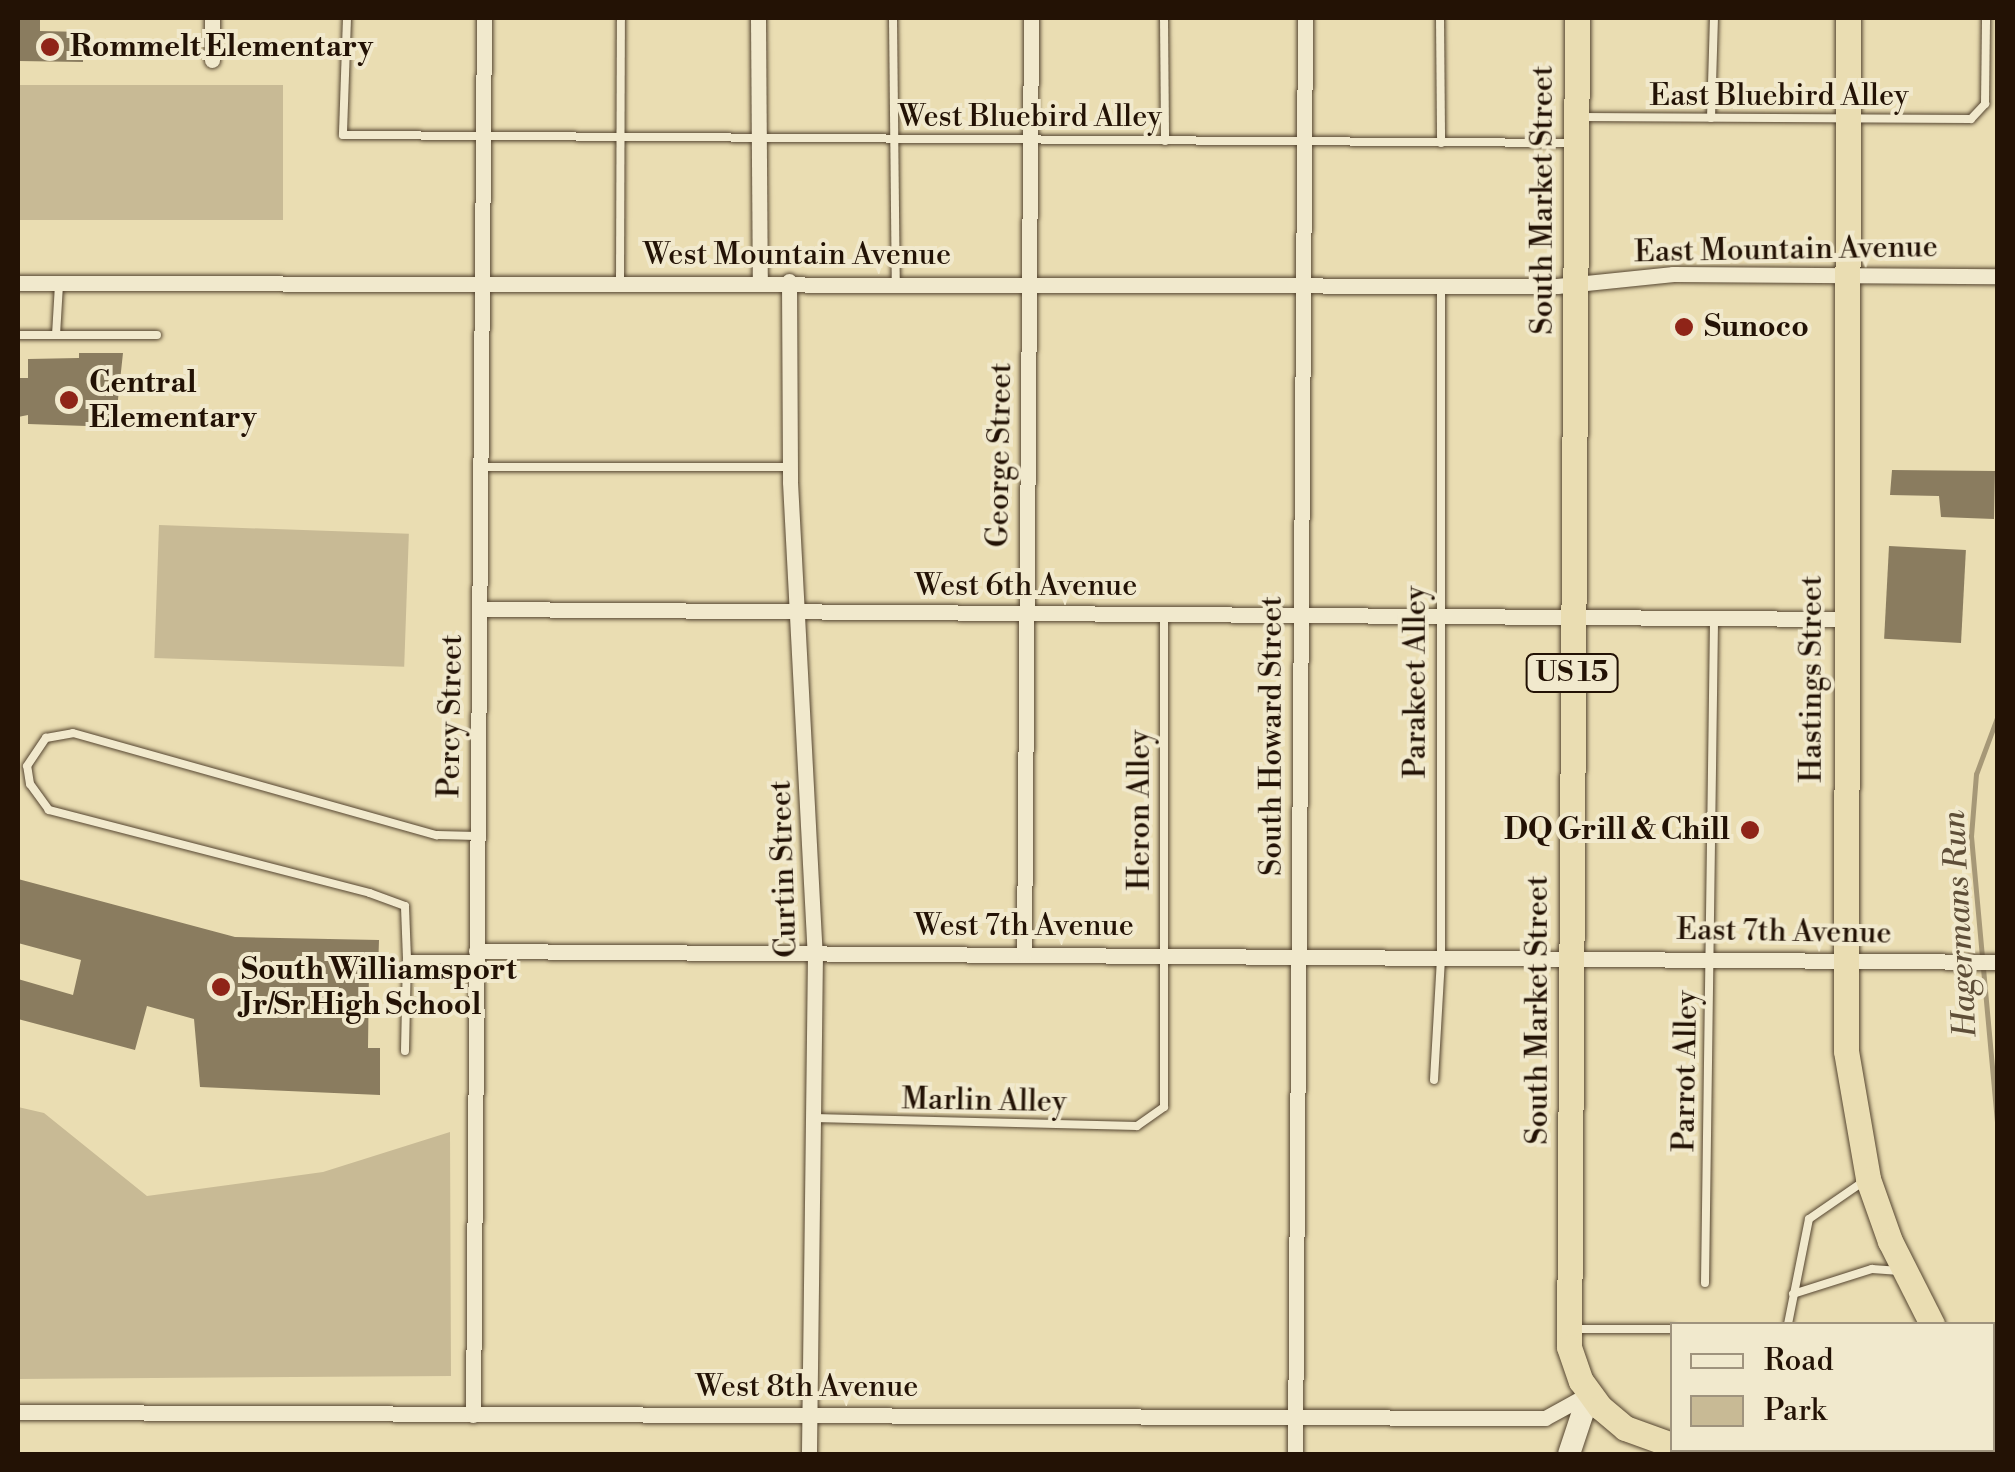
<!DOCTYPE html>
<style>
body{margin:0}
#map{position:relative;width:2015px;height:1472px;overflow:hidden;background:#eaddb2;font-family:"Libre Bodoni",serif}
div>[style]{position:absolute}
.green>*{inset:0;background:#c8ba95;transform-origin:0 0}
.stream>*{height:5px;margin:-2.5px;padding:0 2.5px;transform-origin:2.5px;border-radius:2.5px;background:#a69877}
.building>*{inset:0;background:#8a7c5f;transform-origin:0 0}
.roads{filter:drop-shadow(0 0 2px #554530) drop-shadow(0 0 2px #554530)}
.service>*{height:8px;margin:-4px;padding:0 4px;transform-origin:4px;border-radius:4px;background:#f1e9cd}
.minor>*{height:15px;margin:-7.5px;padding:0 7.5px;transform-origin:7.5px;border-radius:7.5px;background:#f1e9cd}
.secondary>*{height:22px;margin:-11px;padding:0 11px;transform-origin:11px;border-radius:11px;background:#f1e9cd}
.trunk>*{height:25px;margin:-12.5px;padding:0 12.5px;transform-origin:12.5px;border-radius:12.5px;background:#eaddb2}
.dots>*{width:28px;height:28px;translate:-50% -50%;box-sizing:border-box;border:5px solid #f1e9cd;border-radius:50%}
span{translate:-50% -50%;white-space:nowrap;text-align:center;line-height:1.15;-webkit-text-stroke:8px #f1e9cd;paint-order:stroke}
.shield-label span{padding:2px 8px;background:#f1e9cd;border:2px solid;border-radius:8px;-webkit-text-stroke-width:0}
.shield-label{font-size:28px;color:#231205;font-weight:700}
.poi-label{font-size:30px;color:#231205;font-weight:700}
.left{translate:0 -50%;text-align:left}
.right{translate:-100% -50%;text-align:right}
.street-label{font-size:30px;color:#231205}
.water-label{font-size:32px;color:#5e4e38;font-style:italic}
.frame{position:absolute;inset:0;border:20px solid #231205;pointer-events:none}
.legend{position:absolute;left:1670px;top:1322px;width:325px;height:130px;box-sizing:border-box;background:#f1e9cd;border:2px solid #9f937d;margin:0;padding:12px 18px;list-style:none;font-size:30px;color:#231205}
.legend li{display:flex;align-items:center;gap:20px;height:50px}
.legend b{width:50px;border:2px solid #9f937d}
</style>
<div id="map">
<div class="green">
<i style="left:18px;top:85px;width:265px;height:135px"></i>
<i style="left:159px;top:525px;width:250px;height:133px;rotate:2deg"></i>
<i style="clip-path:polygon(18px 1107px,44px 1113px,147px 1196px,323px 1172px,450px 1132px,451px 1376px,18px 1379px)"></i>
</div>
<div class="stream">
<i style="left:1998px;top:715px;width:63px;rotate:110.4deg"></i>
<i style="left:1976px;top:774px;width:62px;rotate:94.6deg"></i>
<i style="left:1971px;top:836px;width:299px;rotate:84.8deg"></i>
<i style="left:1992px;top:1360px;width:25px;rotate:-76deg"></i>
<i style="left:1981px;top:1450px;width:4px;rotate:76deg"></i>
</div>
<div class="building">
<i style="clip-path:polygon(18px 18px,40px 18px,40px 31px,83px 32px,83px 62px,18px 61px)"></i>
<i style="clip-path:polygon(79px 353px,123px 353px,115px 427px,28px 424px,28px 415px,18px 417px,18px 378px,28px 378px,28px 359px,79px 358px)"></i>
<i style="clip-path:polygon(1892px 470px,1995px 471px,1994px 519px,1941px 517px,1939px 496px,1890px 495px)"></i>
<i style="left:1889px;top:546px;width:77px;height:93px;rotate:3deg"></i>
<i style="clip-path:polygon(18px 879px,235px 937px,379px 940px,378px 971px,369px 971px,368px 1048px,380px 1048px,380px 1095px,200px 1087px,194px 1019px,147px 1006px,135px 1050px,18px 1019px,18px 979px,73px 995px,81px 960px,18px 943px)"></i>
</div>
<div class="roads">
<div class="service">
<i style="left:347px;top:18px;width:117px;rotate:92deg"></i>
<i style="left:343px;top:135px;width:1228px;rotate:0.37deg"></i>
<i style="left:893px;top:18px;width:265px;rotate:89.4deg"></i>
<i style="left:1164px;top:18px;width:123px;rotate:89.5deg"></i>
<i style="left:1440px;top:18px;width:125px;rotate:89.5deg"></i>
<i style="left:1579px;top:117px;width:392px;rotate:0.3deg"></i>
<i style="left:1971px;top:119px;width:21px;rotate:-47deg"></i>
<i style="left:1985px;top:104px;width:86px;rotate:-89.3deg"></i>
<i style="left:1711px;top:118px;width:100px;rotate:-88.3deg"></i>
<i style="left:620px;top:282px;width:264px;rotate:-89.8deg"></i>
<i style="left:18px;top:335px;width:139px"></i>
<i style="left:56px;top:335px;width:51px;rotate:-86.6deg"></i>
<i style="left:480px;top:467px;width:311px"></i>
<i style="left:476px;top:959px;width:69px;rotate:180deg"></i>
<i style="left:407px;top:959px;width:53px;rotate:-92.2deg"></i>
<i style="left:405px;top:906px;width:37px;rotate:-160deg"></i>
<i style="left:370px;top:893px;width:332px;rotate:-165.5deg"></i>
<i style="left:49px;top:810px;width:32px;rotate:-126deg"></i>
<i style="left:30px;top:784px;width:18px;rotate:-99deg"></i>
<i style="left:27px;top:766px;width:34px;rotate:-56deg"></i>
<i style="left:46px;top:738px;width:27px;rotate:-10deg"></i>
<i style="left:73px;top:733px;width:378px;rotate:15.7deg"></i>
<i style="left:437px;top:835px;width:40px;rotate:1.4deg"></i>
<i style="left:405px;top:1051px;width:92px;rotate:-88.8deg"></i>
<i style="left:1434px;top:1080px;width:123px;rotate:-86.7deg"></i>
<i style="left:1441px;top:957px;width:672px;rotate:-90deg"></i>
<i style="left:814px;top:1118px;width:323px;rotate:1.4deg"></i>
<i style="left:1137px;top:1126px;width:33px;rotate:-35deg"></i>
<i style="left:1164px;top:1107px;width:493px;rotate:-90deg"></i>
<i style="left:1705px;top:1283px;width:665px;rotate:-89.22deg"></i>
<i style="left:1793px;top:1294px;width:83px;rotate:-17.6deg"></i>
<i style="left:1872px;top:1269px;width:28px;rotate:4deg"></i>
<i style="left:1788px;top:1324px;width:107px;rotate:-78.7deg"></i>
<i style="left:1809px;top:1219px;width:67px;rotate:-34.6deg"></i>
<i style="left:1573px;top:1329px;width:99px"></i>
</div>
<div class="minor">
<i style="left:758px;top:18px;width:263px;rotate:89.6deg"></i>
<i style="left:212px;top:60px;width:42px;rotate:-90deg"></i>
<i style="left:789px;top:281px;width:201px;rotate:89.7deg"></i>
<i style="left:790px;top:482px;width:472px;rotate:87deg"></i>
<i style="left:815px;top:953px;width:501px;rotate:90.69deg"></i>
<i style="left:18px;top:283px;width:1539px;rotate:0.11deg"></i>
<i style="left:1557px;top:286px;width:117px;rotate:-5.9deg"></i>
<i style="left:1673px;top:274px;width:325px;rotate:0.4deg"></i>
<i style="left:480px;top:609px;width:1364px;rotate:0.42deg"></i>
<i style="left:476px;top:951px;width:1522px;rotate:0.41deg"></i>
<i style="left:1024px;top:954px;width:936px;rotate:-89.57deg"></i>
<i style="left:18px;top:1412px;width:1527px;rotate:0.23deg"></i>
<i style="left:1545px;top:1418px;width:48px;rotate:-28.7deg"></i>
<i style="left:473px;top:1415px;width:1397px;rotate:-89.55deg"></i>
<i style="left:1295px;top:1454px;width:1436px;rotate:-89.6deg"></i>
</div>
<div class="secondary">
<i style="left:1569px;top:1454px;width:63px;rotate:-71.6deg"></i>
</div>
<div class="trunk">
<i style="left:1577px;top:18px;width:1329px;rotate:90.34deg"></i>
<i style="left:1569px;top:1347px;width:36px;rotate:71deg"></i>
<i style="left:1581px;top:1381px;width:32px;rotate:54deg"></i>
<i style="left:1600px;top:1407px;width:33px;rotate:40deg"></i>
<i style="left:1625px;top:1428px;width:50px;rotate:19.9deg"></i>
<i style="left:1848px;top:18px;width:1033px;rotate:90.11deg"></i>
<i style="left:1846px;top:1051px;width:130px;rotate:80.2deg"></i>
<i style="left:1868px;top:1179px;width:66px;rotate:70.5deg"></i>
<i style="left:1890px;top:1241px;width:93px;rotate:63.2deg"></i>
<i style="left:1992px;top:1403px;width:8px;rotate:40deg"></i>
<i style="left:1688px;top:1450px;width:18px;rotate:13deg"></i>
</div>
</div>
<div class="dots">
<i style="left:50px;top:47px;background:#8f2418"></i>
<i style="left:1684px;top:327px;background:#8f2418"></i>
<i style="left:69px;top:400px;background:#8f2418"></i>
<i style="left:1750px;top:830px;background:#8f2418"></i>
<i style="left:221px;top:987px;background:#8f2418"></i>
</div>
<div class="shield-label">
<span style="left:1572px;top:673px">US 15</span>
</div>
<div class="poi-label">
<span class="left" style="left:70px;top:47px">Rommelt Elementary</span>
<span class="left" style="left:1704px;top:327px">Sunoco</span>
<span class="left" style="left:89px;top:400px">Central<br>Elementary</span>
<span class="right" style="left:1730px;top:830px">DQ Grill &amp; Chill</span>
<span class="left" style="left:241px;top:987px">South Williamsport<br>Jr/Sr High School</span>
</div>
<div class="street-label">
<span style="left:1779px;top:96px">East Bluebird Alley</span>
<span style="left:1030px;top:117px">West Bluebird Alley</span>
<span style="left:1543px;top:200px;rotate:-90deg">South Market Street</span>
<span style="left:1786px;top:250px;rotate:-1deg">East Mountain Avenue</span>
<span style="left:797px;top:255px">West Mountain Avenue</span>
<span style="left:1000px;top:455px;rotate:-89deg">George Street</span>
<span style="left:1026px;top:586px">West 6th Avenue</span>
<span style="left:1812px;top:679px;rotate:-90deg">Hastings Street</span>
<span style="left:1416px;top:682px;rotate:-90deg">Parakeet Alley</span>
<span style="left:451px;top:716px;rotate:-89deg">Percy Street</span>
<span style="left:1272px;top:736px;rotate:-90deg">South Howard Street</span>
<span style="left:1140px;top:810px;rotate:-90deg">Heron Alley</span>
<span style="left:784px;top:869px;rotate:-92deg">Curtin Street</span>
<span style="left:1024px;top:926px">West 7th Avenue</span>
<span style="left:1784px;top:932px;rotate:1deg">East 7th Avenue</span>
<span style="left:1538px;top:1010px;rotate:-90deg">South Market Street</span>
<span style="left:1686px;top:1071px;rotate:-89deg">Parrot Alley</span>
<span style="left:984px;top:1101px;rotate:1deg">Marlin Alley</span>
<span style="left:807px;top:1387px">West 8th Avenue</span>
</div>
<div class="water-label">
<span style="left:1960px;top:924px;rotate:-93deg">Hagermans Run</span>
</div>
<div class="frame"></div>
<ul class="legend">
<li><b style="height:12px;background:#f1e9cd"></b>Road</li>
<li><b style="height:28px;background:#c8ba95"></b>Park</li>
</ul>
</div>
